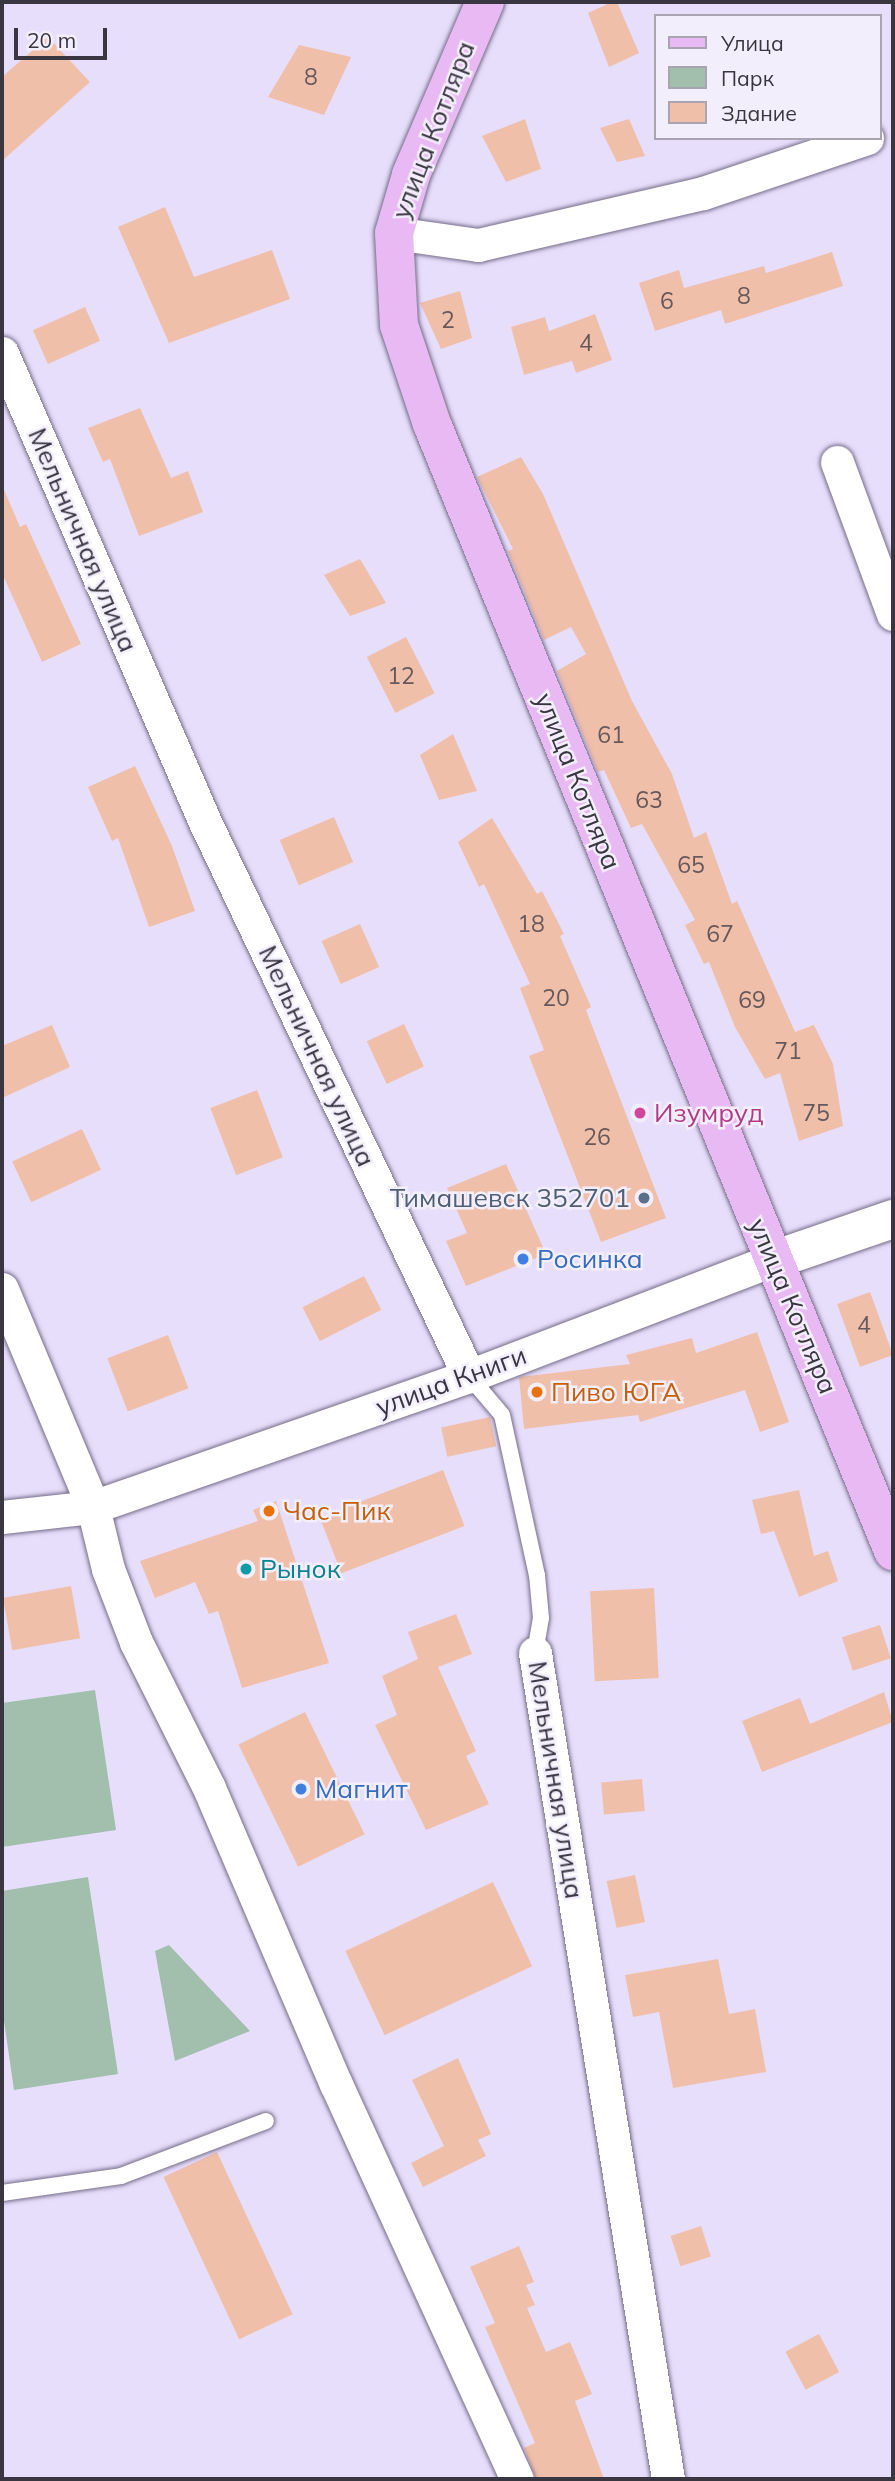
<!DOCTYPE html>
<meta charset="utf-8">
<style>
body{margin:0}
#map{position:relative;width:895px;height:2481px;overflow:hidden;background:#e7defc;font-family:Mulish,sans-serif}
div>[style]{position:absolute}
.green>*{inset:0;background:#a1bfac}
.building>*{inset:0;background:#f0bfaa;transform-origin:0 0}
.roads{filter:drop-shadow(0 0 2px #756c87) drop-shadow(0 0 2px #756c87)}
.lane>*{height:16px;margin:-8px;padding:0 8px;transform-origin:8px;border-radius:8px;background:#fff}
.street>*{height:33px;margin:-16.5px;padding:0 16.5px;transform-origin:16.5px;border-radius:16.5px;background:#fff}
.secondary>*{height:38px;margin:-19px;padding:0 19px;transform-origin:19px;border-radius:19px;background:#fff}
.primary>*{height:38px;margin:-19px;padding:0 19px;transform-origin:19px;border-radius:19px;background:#e8b9f2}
.dots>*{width:19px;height:19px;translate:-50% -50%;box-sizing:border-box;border:4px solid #f2eefb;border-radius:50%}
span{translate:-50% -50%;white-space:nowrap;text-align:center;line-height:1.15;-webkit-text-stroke:5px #f2eefb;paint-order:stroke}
.number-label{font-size:23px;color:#67585b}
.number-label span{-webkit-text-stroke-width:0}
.street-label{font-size:26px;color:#393541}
.hotel-label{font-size:26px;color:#b23c85}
.left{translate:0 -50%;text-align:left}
.service-label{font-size:26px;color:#4e5e75}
.right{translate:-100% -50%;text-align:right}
.shop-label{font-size:26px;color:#366cbe}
.food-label{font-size:26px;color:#c56008}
.culture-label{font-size:26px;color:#0d838f}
.frame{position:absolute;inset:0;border:4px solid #393541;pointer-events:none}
.legend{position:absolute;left:654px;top:14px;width:228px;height:126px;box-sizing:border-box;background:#f2eefb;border:2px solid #a8a4b1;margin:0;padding:9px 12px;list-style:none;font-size:21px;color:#393541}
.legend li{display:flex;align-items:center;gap:14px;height:35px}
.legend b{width:35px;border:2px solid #a8a4b1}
.scale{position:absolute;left:14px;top:28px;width:93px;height:32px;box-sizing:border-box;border:4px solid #393541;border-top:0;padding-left:9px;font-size:21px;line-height:24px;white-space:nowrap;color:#393541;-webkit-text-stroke:5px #f2eefb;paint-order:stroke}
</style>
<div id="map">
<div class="green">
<i style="clip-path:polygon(95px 1690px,116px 1830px,2px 1847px,2px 1703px)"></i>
<i style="clip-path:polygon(88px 1877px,118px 2074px,14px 2090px,2px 2007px,2px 1891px)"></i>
<i style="clip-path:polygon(169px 1945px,250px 2031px,175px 2061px,155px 1951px)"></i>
</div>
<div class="building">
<i style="clip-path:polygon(612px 2px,617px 2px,639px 53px,609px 67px,588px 13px)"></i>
<i style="clip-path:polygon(48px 37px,90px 82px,2px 161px,2px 77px)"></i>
<i style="clip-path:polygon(299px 45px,351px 57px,324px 115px,268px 97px)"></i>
<i style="clip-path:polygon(525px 119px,541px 169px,506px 182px,482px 136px)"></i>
<i style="clip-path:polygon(629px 119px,645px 156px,617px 162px,600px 128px)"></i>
<i style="clip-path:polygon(165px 207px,194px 277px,272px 250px,290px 299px,169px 343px,118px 227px)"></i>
<i style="clip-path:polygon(832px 252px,843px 286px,725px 324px,721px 310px,655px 331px,639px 283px,679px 270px,684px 288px,764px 266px,766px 273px)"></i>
<i style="clip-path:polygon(460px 291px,472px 338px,441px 349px,420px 303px)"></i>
<i style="left:85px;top:307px;width:37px;height:57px;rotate:66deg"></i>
<i style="clip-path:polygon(595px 314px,612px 360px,576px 373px,572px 361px,524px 375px,511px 327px,545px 317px,549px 331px)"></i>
<i style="clip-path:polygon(140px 408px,171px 478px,188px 471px,203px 512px,139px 536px,110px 459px,103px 462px,88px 428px)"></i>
<i style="clip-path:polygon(521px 457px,543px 494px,632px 701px,672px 774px,694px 838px,706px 832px,732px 904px,737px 901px,795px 1032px,814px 1025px,833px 1064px,843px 1126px,799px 1141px,780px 1073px,765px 1079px,735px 1027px,709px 962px,704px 964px,685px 925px,695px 920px,642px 824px,631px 828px,604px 770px,598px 772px,557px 671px,586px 654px,571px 627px,544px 640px,508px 551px,513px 549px,477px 477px)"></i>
<i style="clip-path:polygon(2px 485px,20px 527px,26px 524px,81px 644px,42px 662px,2px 573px)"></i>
<i style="clip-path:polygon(360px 559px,386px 603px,350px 616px,324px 575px)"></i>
<i style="left:406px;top:637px;width:63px;height:44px;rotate:63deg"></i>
<i style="clip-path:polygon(453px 734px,477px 791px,439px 800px,420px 755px)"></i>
<i style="clip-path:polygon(135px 766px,172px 846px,195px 911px,149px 927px,118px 838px,112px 841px,88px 787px)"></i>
<i style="left:334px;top:817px;width:49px;height:59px;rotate:67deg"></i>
<i style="clip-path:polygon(492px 818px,537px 894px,542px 891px,564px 934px,560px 936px,591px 1007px,586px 1010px,666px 1218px,601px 1242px,529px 1056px,544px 1050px,520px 988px,530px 984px,484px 884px,479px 887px,458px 842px)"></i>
<i style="left:360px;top:924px;width:47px;height:42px;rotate:66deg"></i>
<i style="left:404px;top:1024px;width:47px;height:41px;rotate:65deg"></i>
<i style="clip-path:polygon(52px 1025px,70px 1067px,2px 1098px,2px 1046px)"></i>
<i style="left:257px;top:1090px;width:72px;height:50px;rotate:69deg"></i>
<i style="left:82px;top:1129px;width:45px;height:77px;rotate:65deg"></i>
<i style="clip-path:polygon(506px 1164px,546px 1254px,466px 1286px,446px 1241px,467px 1233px,447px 1188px)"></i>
<i style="left:364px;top:1276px;width:38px;height:69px;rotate:63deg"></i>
<i style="left:870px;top:1292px;width:67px;height:35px;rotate:70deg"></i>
<i style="clip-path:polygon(757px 1332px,789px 1422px,760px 1432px,745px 1390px,640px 1422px,638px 1415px,524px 1429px,519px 1377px,630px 1364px,626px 1355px,692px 1338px,696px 1353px)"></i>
<i style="left:168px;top:1335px;width:57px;height:65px;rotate:69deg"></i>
<i style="left:490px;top:1417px;width:30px;height:50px;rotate:78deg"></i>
<i style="left:443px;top:1470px;width:60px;height:132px;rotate:69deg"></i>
<i style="clip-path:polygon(799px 1490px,814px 1556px,828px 1551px,838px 1581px,799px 1597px,774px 1531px,761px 1534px,752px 1500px)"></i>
<i style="clip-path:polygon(276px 1501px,329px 1663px,242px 1688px,218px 1611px,209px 1614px,195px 1582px,155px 1598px,140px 1561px,258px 1521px,253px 1510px)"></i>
<i style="left:71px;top:1586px;width:53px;height:69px;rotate:80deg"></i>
<i style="left:654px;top:1588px;width:90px;height:64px;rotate:87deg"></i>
<i style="clip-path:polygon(456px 1614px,472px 1654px,438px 1667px,476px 1751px,466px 1756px,489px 1804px,426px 1830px,375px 1725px,397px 1715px,382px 1676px,418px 1659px,408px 1632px)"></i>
<i style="left:880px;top:1625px;width:35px;height:40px;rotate:72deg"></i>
<i style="clip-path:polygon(884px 1692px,893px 1722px,762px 1772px,742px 1721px,800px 1698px,810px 1724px)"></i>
<i style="left:305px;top:1712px;width:136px;height:74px;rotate:64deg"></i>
<i style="left:642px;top:1779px;width:32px;height:41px;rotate:85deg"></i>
<i style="left:635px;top:1875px;width:48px;height:29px;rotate:78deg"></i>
<i style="left:493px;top:1882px;width:93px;height:163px;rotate:65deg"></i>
<i style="clip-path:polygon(718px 1959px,729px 2014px,755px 2009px,766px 2072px,673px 2088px,659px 2012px,633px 2017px,625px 1975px)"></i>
<i style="clip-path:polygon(458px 2058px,491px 2134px,478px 2140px,486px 2156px,423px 2187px,411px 2163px,444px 2146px,412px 2080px)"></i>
<i style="left:217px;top:2152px;width:179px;height:59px;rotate:65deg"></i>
<i style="left:701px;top:2226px;width:32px;height:32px;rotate:72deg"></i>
<i style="clip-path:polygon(519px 2246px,534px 2282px,526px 2285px,535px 2305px,527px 2308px,546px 2352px,570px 2342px,592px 2394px,575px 2401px,604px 2479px,536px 2479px,524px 2448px,535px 2443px,485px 2327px,495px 2323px,470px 2267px)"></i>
<i style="left:819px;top:2334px;width:43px;height:38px;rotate:62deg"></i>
</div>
<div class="roads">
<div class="lane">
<i style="left:469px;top:1376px;width:51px;rotate:49.8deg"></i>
<i style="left:502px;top:1415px;width:164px;rotate:77.7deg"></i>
<i style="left:537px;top:1575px;width:43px;rotate:84.7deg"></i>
<i style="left:541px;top:1618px;width:36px;rotate:100deg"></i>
<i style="left:2px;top:2193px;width:120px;rotate:-8.1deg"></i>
<i style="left:121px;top:2176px;width:155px;rotate:-20.8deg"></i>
</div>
<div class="street">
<i style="left:394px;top:233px;width:85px;rotate:8.1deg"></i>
<i style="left:478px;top:245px;width:231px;rotate:-13deg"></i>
<i style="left:703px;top:193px;width:173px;rotate:-18.5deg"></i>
<i style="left:2px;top:353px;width:511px;rotate:66.6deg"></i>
<i style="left:205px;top:822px;width:614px;rotate:64.52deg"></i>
<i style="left:837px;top:462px;width:162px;rotate:69.8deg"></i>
<i style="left:2px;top:1289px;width:236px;rotate:67.3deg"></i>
<i style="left:93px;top:1507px;width:64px;rotate:76.4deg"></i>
<i style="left:108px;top:1569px;width:78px;rotate:69deg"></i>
<i style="left:136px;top:1642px;width:163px;rotate:63.4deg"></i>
<i style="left:209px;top:1788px;width:322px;rotate:66.8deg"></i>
<i style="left:336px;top:2084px;width:434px;rotate:65.4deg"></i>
<i style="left:2px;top:1517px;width:92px;rotate:-6.3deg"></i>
<i style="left:93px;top:1507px;width:398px;rotate:-19.2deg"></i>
<i style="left:469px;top:1376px;width:325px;rotate:-20.9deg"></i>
<i style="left:535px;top:1653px;width:837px;rotate:80.85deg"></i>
</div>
<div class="secondary">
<i style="left:773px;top:1260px;width:127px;rotate:-18.9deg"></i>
</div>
<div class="primary">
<i style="left:485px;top:2px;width:188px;rotate:113.2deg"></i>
<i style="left:411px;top:175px;width:60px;rotate:106.3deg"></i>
<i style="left:394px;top:233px;width:92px;rotate:86.9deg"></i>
<i style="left:399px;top:325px;width:104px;rotate:71.6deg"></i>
<i style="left:432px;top:424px;width:1218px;rotate:67.75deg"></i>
</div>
</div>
<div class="dots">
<i style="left:640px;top:1113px;background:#d1479c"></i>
<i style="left:644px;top:1198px;background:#5c6f8a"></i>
<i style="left:523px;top:1259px;background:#3f7fe0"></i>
<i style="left:537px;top:1392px;background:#e8710a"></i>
<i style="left:269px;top:1511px;background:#e8710a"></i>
<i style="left:246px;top:1569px;background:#0f9aa8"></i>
<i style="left:301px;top:1789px;background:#3f7fe0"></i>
</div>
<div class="number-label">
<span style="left:311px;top:77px">8</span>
<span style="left:744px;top:296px">8</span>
<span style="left:667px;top:301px">6</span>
<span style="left:448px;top:320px">2</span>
<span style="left:586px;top:343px">4</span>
<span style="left:401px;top:676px">12</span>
<span style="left:611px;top:735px">61</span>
<span style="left:649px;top:800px">63</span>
<span style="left:691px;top:865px">65</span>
<span style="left:531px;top:924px">18</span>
<span style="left:720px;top:934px">67</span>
<span style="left:556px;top:998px">20</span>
<span style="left:752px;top:1000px">69</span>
<span style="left:788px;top:1051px">71</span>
<span style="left:816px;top:1113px">75</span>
<span style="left:597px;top:1137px">26</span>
<span style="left:864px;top:1325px">4</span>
</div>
<div class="street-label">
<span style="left:433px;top:130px;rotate:-69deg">улица Котляра</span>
<span style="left:83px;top:540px;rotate:67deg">Мельничная улица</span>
<span style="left:578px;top:781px;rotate:68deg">улица Котляра</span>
<span style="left:317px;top:1056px;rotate:65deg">Мельничная улица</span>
<span style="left:793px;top:1306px;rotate:67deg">улица Котляра</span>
<span style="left:451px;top:1381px;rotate:-20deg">улица Книги</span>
<span style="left:556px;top:1780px;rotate:81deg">Мельничная улица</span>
</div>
<div class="hotel-label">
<span class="left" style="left:654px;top:1113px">Изумруд</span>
</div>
<div class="service-label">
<span class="right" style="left:630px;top:1198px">Тимашевск 352701</span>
</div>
<div class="shop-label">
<span class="left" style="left:537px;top:1259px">Росинка</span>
<span class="left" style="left:315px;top:1789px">Магнит</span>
</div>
<div class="food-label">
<span class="left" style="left:551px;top:1392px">Пиво ЮГА</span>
<span class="left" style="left:283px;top:1511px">Час-Пик</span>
</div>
<div class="culture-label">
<span class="left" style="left:260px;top:1569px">Рынок</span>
</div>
<div class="frame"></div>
<ul class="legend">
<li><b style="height:9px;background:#e8b9f2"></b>Улица</li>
<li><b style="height:19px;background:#a1bfac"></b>Парк</li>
<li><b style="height:19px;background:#f0bfaa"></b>Здание</li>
</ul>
<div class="scale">20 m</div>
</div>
